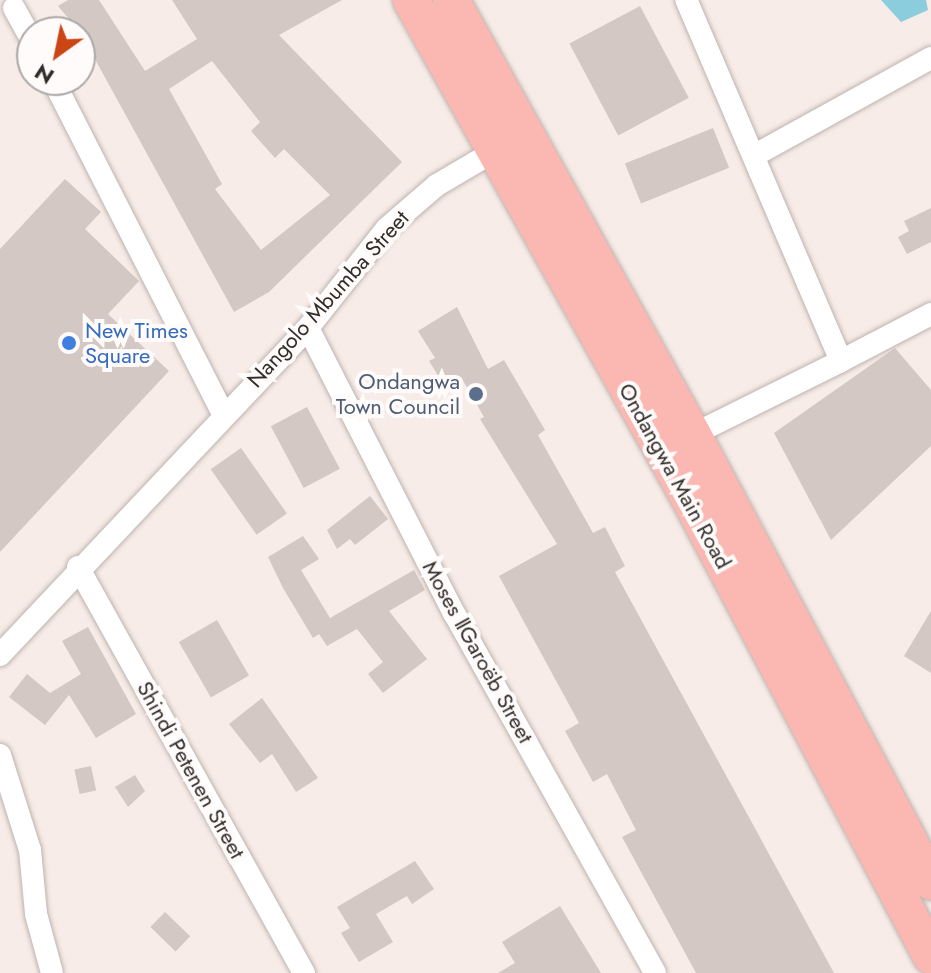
<!DOCTYPE html>
<meta charset="utf-8">
<style>
body{margin:0}
#map{position:relative;width:931px;height:973px;overflow:hidden;background:#f7ece7;font-family:Jost,sans-serif}
div>[style]{position:absolute}
.water>*{inset:0;background:#8ccddd}
.building>*{inset:0;background:#d3c8c4;transform-origin:0 0}
.roads{filter:drop-shadow(0 0 2px #beb3af) drop-shadow(0 0 2px #beb3af)}
.minor>*{height:22px;margin:-11px;padding:0 11px;transform-origin:11px;border-radius:11px;background:#fff}
.primary>*{height:36px;margin:-18px;padding:0 18px;transform-origin:18px;border-radius:18px;background:#fbb8b2}
.dots>*{width:22px;height:22px;translate:-50% -50%;box-sizing:border-box;border:4px solid #fefbfa;border-radius:50%}
span{translate:-50% -50%;white-space:nowrap;text-align:center;line-height:1.15;-webkit-text-stroke:8px #fefbfa;paint-order:stroke}
.street-label{font-size:22px;color:#312d2b}
.shop-label{font-size:22px;color:#366cbe}
.left{translate:0 -50%;text-align:left}
.service-label{font-size:22px;color:#4e5e75}
.right{translate:-100% -50%;text-align:right}
.north{position:absolute;left:16px;top:16px;width:80px;height:80px;box-sizing:border-box;background:#fefbfa;border:2px solid #aca9a7;border-radius:50%;rotate:213deg;font-size:22px;font-weight:700;line-height:32px;text-align:center;color:#312d2b}
.north::after{content:'';display:block;margin:auto;width:28px;height:36px;background:#cc4515;clip-path:polygon(50% 0,100% 100%,50% 72%,0 100%)}
</style>
<div id="map">
<div class="water">
<i style="clip-path:polygon(881px 0,926px 0,928px 10px,901px 22px)"></i>
</div>
<div class="building">
<i style="clip-path:polygon(evenodd,68px 0,99px 0,145px 71px,197px 39px,172px 0,342px 0,279px 35px,402px 162px,269px 292px,234px 312px,80px 32px,58px 6px,68px 0,212px 61px,260px 122px,251px 131px,275px 158px,284px 149px,330px 195px,261px 250px,215px 189px,222px 184px,169px 89px,212px 61px)"></i>
<i style="left:640px;top:6px;width:104px;height:80px;rotate:62deg"></i>
<i style="left:713px;top:128px;width:43px;height:95px;rotate:68deg"></i>
<i style="clip-path:polygon(65px 179px,101px 212px,85px 229px,139px 281px,108px 314px,169px 371px,0 552px,0 249px)"></i>
<i style="clip-path:polygon(931px 208px,931px 242px,907px 254px,898px 237px,909px 231px,904px 221px)"></i>
<i style="clip-path:polygon(457px 307px,488px 369px,504px 360px,545px 430px,538px 435px,593px 533px,605px 527px,625px 566px,615px 572px,834px 973px,696px 973px,622px 837px,636px 830px,607px 774px,593px 782px,565px 731px,579px 723px,499px 576px,557px 544px,480px 419px,484px 417px,461px 377px,445px 387px,429px 361px,435px 358px,418px 331px)"></i>
<i style="clip-path:polygon(895px 348px,931px 390px,931px 446px,831px 540px,774px 433px)"></i>
<i style="left:307px;top:407px;width:70px;height:41px;rotate:62deg"></i>
<i style="left:241px;top:448px;width:80px;height:37px;rotate:55deg"></i>
<i style="clip-path:polygon(370px 496px,388px 519px,355px 545px,350px 539px,337px 549px,327px 530px)"></i>
<i style="clip-path:polygon(303px 536px,319px 559px,301px 570px,330px 618px,414px 570px,425px 590px,389px 611px,427px 659px,383px 693px,368px 674px,383px 662px,357px 629px,327px 646px,319px 634px,313px 638px,283px 588px,268px 557px)"></i>
<i style="clip-path:polygon(931px 611px,931px 673px,904px 656px)"></i>
<i style="left:217px;top:620px;width:64px;height:44px;rotate:60deg"></i>
<i style="clip-path:polygon(88px 627px,136px 714px,96px 738px,69px 695px,45px 725px,9px 697px,27px 674px,50px 693px,81px 674px,62px 641px)"></i>
<i style="clip-path:polygon(262px 698px,318px 778px,296px 792px,272px 754px,260px 763px,229px 724px)"></i>
<i style="left:91px;top:766px;width:25px;height:17px;rotate:78deg"></i>
<i style="clip-path:polygon(135px 775px,145px 791px,128px 807px,115px 787px)"></i>
<i style="clip-path:polygon(415px 861px,434px 889px,412px 904px,407px 896px,376px 914px,393px 942px,359px 962px,341px 933px,350px 928px,337px 907px)"></i>
<i style="clip-path:polygon(560px 906px,601px 973px,498px 973px,515px 963px,502px 942px)"></i>
<i style="left:165px;top:912px;width:35px;height:21px;rotate:44deg"></i>
</div>
<div class="roads">
<div class="minor">
<i style="left:14px;top:8px;width:38px;rotate:61deg"></i>
<i style="left:53px;top:80px;width:375px;rotate:63deg"></i>
<i style="left:755px;top:155px;width:201px;rotate:-28.9deg"></i>
<i style="left:308px;top:328px;width:320px;rotate:62.9deg"></i>
<i style="left:454px;top:613px;width:412px;rotate:60.8deg"></i>
<i style="left:841px;top:361px;width:102px;rotate:-27.6deg"></i>
<i style="left:682px;top:440px;width:178px;rotate:-26.4deg"></i>
<i style="left:841px;top:361px;width:393px;rotate:-113.2deg"></i>
<i style="left:78px;top:567px;width:465px;rotate:60.9deg"></i>
<i style="left:0;top:655px;width:449px;rotate:-46.7deg"></i>
<i style="left:308px;top:328px;width:127px;rotate:-51.7deg"></i>
<i style="left:387px;top:228px;width:66px;rotate:-40.7deg"></i>
<i style="left:437px;top:185px;width:67px;rotate:-30.4deg"></i>
<i style="left:495px;top:151px;width:10px;rotate:-114deg"></i>
<i style="left:0;top:755px;width:100px;rotate:72.5deg"></i>
<i style="left:30px;top:850px;width:64px;rotate:84.6deg"></i>
<i style="left:36px;top:914px;width:61px;rotate:74.8deg"></i>
</div>
<div class="primary">
<i style="left:411px;top:0;width:570px;rotate:60.83deg"></i>
<i style="left:689px;top:498px;width:518px;rotate:62.15deg"></i>
<i style="left:451px;top:0;width:498px;rotate:60.9deg"></i>
<i style="left:693px;top:435px;width:506px;rotate:61.97deg"></i>
</div>
</div>
<div class="dots">
<i style="left:69px;top:343px;background:#3f7fe0"></i>
<i style="left:476px;top:394px;background:#5c6f8a"></i>
</div>
<div class="street-label">
<span style="left:328px;top:299px;rotate:-48deg">Nangolo Mbumba Street</span>
<span style="left:675px;top:476px;rotate:61deg">Ondangwa Main Road</span>
<span style="left:478px;top:652px;rotate:61deg">Moses ǁGaroëb Street</span>
<span style="left:191px;top:770px;rotate:61deg">Shindi Petenen Street</span>
</div>
<div class="shop-label">
<span class="left" style="left:85px;top:343px">New Times<br>Square</span>
</div>
<div class="service-label">
<span class="right" style="left:460px;top:394px">Ondangwa<br>Town Council</span>
</div>
<div class="north">N</div>
</div>
